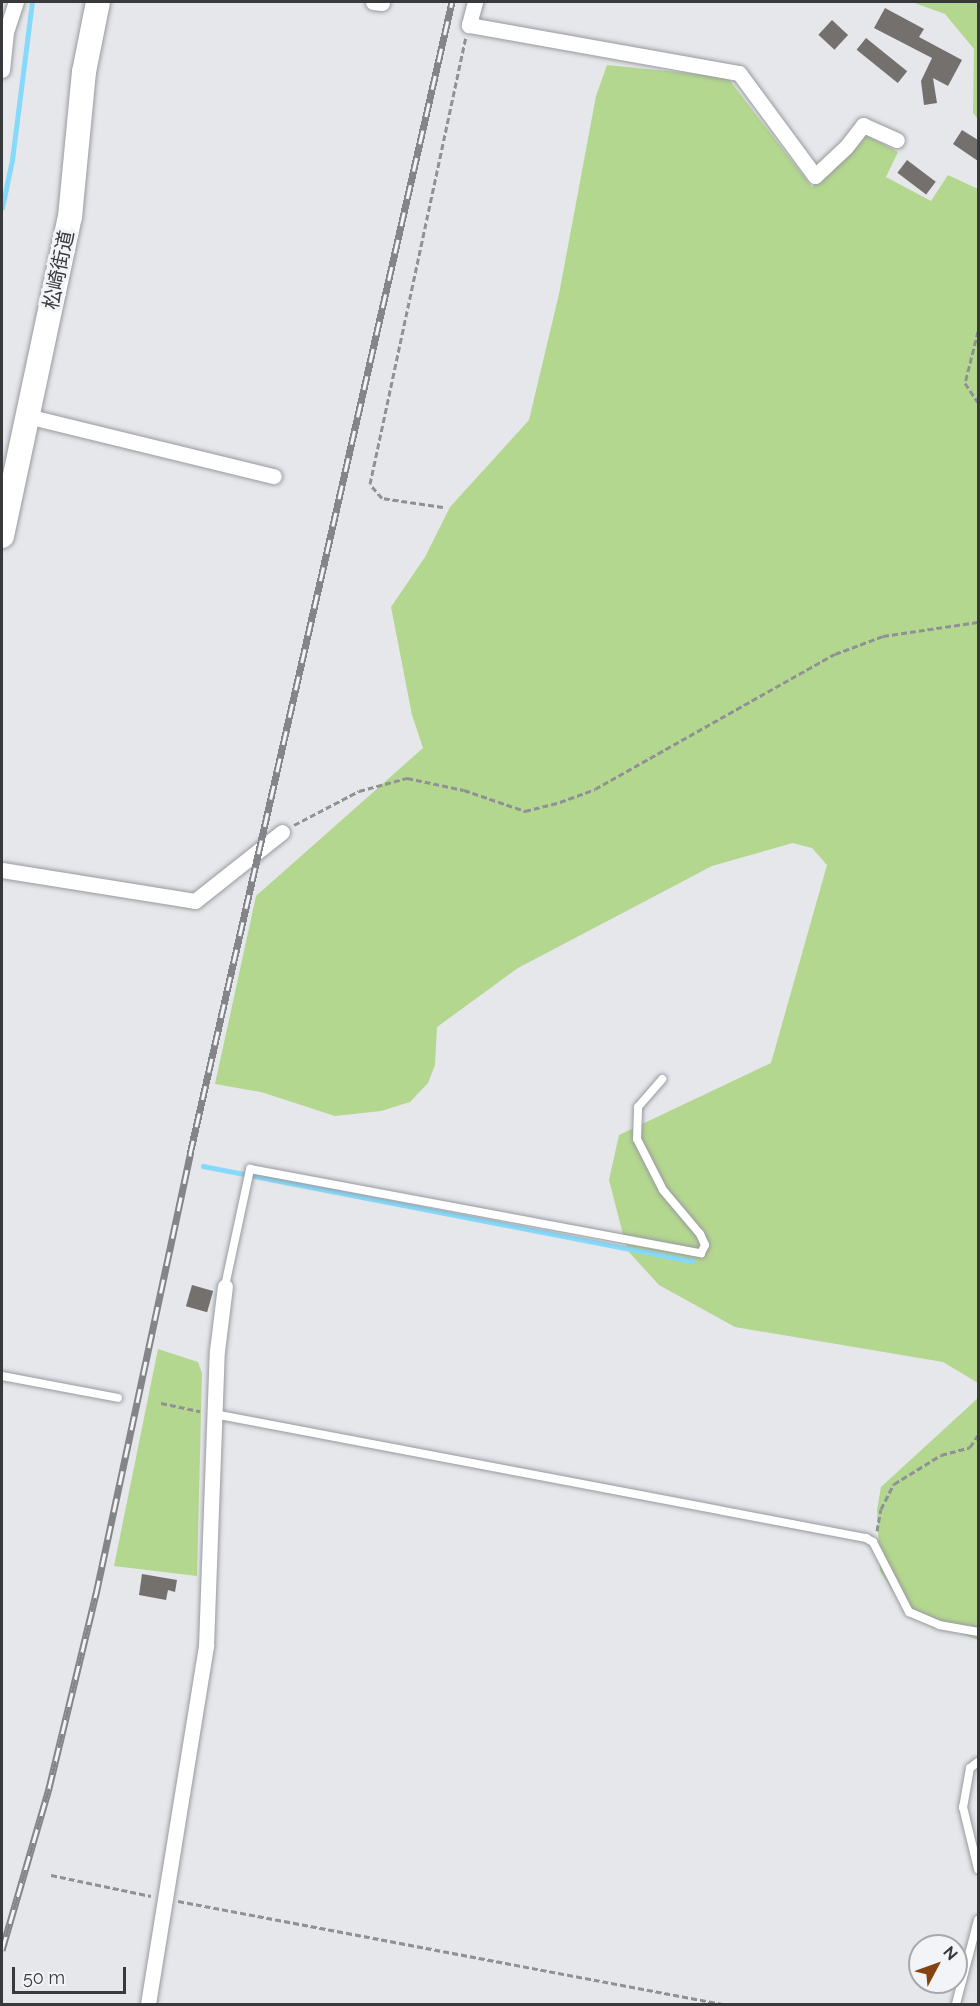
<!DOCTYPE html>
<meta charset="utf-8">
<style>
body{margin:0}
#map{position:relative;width:980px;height:2006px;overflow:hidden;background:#e5e7eb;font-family:Raleway,"Noto Sans JP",sans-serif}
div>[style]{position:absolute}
.green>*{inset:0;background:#b4d78f}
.stream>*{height:4.5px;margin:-2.25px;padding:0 2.25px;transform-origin:2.25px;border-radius:2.25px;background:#85dafb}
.building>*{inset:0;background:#74706e;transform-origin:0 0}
.path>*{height:3px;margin-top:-1.5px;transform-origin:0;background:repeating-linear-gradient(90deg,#8f9194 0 6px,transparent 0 9px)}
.roads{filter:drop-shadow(0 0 2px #989a9e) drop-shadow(0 0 2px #989a9e)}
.service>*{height:8px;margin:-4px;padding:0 4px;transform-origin:4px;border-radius:4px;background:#fff}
.minor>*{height:15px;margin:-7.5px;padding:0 7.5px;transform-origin:7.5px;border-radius:7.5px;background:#fff}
.primary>*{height:24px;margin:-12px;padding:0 12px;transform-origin:12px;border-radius:12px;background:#fff}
.rail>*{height:7px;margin-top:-3.5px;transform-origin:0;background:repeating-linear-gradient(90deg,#f2f4f8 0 14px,#848588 0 28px);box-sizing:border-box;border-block:2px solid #848588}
span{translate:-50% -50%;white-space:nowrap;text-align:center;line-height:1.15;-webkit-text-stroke:6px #f2f4f8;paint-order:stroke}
.street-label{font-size:20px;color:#38393b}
.frame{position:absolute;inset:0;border:3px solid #38393b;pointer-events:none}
.north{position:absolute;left:908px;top:1934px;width:60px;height:60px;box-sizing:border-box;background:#f2f4f8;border:2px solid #a8a9ac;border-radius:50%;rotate:49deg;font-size:16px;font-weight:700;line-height:24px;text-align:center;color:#38393b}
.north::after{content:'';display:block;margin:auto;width:21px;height:27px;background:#844310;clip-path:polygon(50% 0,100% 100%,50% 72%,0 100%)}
.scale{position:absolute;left:12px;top:1967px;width:114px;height:27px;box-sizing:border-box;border:3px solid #38393b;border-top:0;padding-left:8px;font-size:18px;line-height:21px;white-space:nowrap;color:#38393b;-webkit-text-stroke:4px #f2f4f8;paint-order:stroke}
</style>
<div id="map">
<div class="green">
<i style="clip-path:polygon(912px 2px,978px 2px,978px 119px,973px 113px,974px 49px,945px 14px)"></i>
<i style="clip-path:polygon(607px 65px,727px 77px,812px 187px,866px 135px,898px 152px,886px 177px,931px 201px,948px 175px,978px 189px,978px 1383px,943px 1362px,735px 1327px,659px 1285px,627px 1250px,609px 1180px,619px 1135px,771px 1063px,827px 865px,812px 848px,793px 843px,712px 866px,518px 968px,437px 1027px,435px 1065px,428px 1083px,410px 1102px,381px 1111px,335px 1116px,261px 1092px,215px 1084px,256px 896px,423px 748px,412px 715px,391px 607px,425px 557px,450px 507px,529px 420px,559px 294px,596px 96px)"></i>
<i style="clip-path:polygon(158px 1349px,198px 1362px,202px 1373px,197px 1576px,114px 1566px)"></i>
<i style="clip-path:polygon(978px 1398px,978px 1640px,906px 1611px,880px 1571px,877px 1510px,881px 1487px)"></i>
</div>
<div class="stream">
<i style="left:2px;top:208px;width:49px;rotate:-78.2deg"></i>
<i style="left:12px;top:160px;width:159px;rotate:-82.8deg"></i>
<i style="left:203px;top:1166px;width:499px;rotate:11deg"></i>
</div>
<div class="building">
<i style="clip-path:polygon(885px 8px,924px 29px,919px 37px,962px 60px,948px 86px,933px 78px,937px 103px,924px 105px,921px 81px,932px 58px,874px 28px)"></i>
<i style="left:832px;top:20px;width:22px;height:20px;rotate:43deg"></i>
<i style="left:866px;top:38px;width:53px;height:15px;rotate:39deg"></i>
<i style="clip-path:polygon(962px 130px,978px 140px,978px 161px,953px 144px)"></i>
<i style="left:907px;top:160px;width:36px;height:16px;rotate:37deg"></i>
<i style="left:192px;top:1285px;width:22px;height:22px;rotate:16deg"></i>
<i style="clip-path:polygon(142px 1574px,177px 1580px,175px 1592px,168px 1590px,166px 1600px,139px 1595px)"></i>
</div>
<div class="path">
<i style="left:978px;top:331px;width:54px;rotate:104deg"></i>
<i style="left:965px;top:383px;width:23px;rotate:56deg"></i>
<i style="left:443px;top:507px;width:62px;rotate:-171.6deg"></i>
<i style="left:382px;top:498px;width:18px;rotate:-131deg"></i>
<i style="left:370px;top:484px;width:456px;rotate:-77.9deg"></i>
<i style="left:294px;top:825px;width:73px;rotate:-27.6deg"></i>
<i style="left:359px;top:791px;width:50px;rotate:-15.2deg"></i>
<i style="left:407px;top:778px;width:58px;rotate:11.9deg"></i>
<i style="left:464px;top:790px;width:65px;rotate:19deg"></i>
<i style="left:525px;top:811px;width:36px;rotate:-14deg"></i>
<i style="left:560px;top:802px;width:37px;rotate:-20deg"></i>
<i style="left:595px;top:789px;width:275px;rotate:-29.4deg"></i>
<i style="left:835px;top:654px;width:51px;rotate:-20.6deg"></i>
<i style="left:883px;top:636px;width:96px;rotate:-8.4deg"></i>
<i style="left:161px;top:1403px;width:40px;rotate:12deg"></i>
<i style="left:877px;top:1531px;width:22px;rotate:-80deg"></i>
<i style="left:881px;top:1509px;width:28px;rotate:-63deg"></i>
<i style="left:894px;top:1484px;width:55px;rotate:-31.7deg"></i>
<i style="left:941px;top:1455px;width:30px;rotate:-15deg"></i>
<i style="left:970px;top:1447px;width:14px;rotate:-56deg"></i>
<i style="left:51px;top:1875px;width:102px;rotate:11.9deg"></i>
<i style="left:178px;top:1901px;width:554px;rotate:10.72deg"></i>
</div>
<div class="roads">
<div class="service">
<i style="left:225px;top:1286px;width:120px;rotate:-77.9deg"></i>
<i style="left:250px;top:1169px;width:459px;rotate:10.6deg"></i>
<i style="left:701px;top:1253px;width:9px;rotate:-63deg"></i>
<i style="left:705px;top:1245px;width:12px;rotate:-114deg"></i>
<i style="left:700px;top:1234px;width:57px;rotate:-130.1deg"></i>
<i style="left:663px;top:1190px;width:57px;rotate:-117deg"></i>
<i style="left:637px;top:1139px;width:32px;rotate:-88deg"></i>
<i style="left:638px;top:1107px;width:37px;rotate:-49deg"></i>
<i style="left:2px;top:1376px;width:118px;rotate:10.7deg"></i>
<i style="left:214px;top:1414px;width:664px;rotate:10.77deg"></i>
<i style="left:866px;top:1538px;width:8px;rotate:30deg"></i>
<i style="left:873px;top:1542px;width:79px;rotate:62.8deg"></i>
<i style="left:909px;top:1612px;width:33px;rotate:23deg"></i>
<i style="left:939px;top:1625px;width:40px;rotate:10deg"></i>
<i style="left:978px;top:1762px;width:10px;rotate:143deg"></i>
<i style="left:970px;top:1768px;width:40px;rotate:100deg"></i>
<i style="left:963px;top:1807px;width:64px;rotate:76.4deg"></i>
<i style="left:956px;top:2004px;width:87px;rotate:-75.3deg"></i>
</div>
<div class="minor">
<i style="left:373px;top:2px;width:9px;rotate:6deg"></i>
<i style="left:475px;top:2px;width:24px;rotate:105deg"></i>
<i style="left:469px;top:25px;width:274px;rotate:10.1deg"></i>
<i style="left:739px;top:73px;width:128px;rotate:53.6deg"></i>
<i style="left:815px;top:176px;width:42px;rotate:-43.1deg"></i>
<i style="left:846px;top:147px;width:28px;rotate:-52deg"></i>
<i style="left:863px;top:125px;width:37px;rotate:24deg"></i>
<i style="left:2px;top:70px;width:38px;rotate:-84deg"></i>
<i style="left:6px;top:32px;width:32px;rotate:-72deg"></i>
<i style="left:27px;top:416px;width:254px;rotate:13.7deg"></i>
<i style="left:2px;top:870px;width:195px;rotate:9.1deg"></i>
<i style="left:195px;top:901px;width:111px;rotate:-38.4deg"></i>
<i style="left:148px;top:2004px;width:363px;rotate:-80.8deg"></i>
<i style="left:206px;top:1646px;width:295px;rotate:-87.9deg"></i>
<i style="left:217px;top:1351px;width:65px;rotate:-83deg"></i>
</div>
<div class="primary">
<i style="left:2px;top:536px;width:326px;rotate:-78deg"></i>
<i style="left:70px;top:217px;width:146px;rotate:-84.5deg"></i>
<i style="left:84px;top:72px;width:71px;rotate:-78.7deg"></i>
</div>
</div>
<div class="rail">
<i style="left:2px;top:1950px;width:169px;rotate:-73.8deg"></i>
<i style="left:49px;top:1788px;width:200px;rotate:-76.4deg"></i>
<i style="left:96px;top:1594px;width:450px;rotate:-77.9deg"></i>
<i style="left:190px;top:1154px;width:1181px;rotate:-77.19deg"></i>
</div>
<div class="street-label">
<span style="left:59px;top:270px;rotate:-78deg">松崎街道</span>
</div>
<div class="frame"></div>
<div class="north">N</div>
<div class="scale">50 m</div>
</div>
